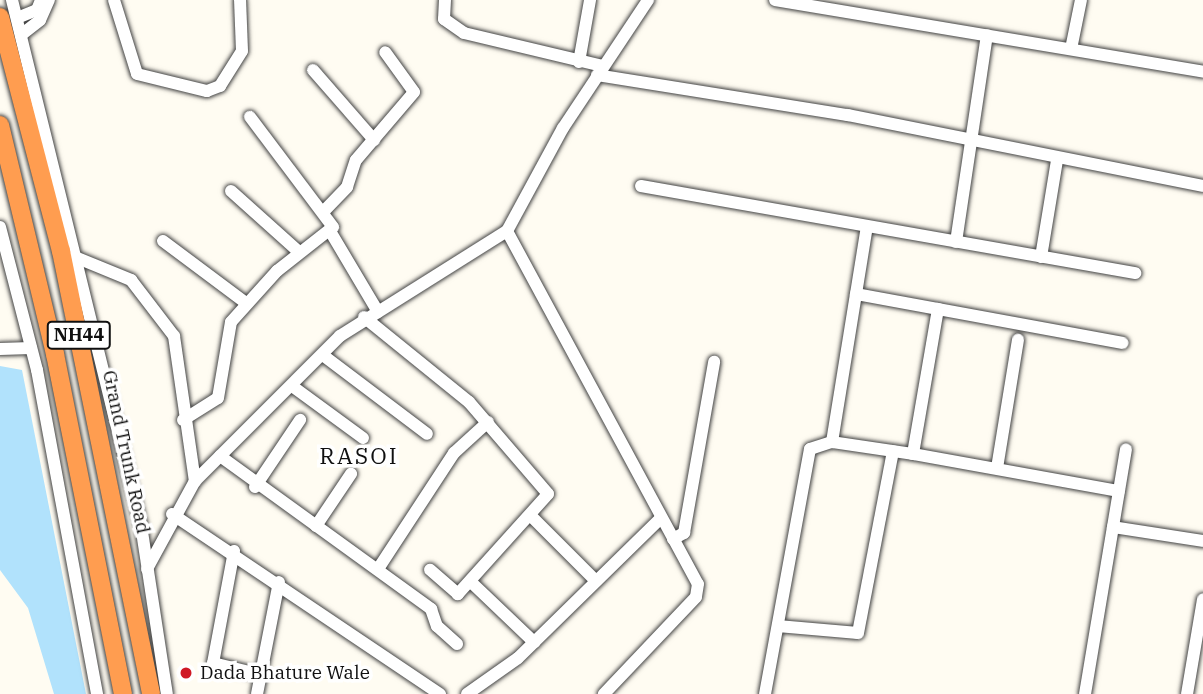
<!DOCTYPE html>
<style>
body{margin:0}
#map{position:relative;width:1203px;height:694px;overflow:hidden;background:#fffcf2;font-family:"IBM Plex Serif",serif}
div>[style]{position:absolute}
.water>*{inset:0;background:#b1e2fc}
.roads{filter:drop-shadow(0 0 2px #434343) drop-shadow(0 0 2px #434343)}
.minor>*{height:12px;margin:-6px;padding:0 6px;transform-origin:6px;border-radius:6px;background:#fff}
.highway>*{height:18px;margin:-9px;padding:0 9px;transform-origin:9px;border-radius:9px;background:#ff9d50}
.dots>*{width:19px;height:19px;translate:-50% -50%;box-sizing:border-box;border:4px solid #fff;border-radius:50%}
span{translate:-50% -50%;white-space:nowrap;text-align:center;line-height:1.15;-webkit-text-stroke:7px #fff;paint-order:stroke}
.shield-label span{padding:2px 5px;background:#fff;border:2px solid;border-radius:5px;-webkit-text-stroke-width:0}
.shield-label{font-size:18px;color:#101010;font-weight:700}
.street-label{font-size:19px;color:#101010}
.poi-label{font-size:19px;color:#101010}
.left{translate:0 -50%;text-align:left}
.quarter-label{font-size:23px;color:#101010;letter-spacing:2px}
</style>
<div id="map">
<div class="water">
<i style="clip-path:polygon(0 366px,22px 370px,86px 694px,54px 694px,28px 608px,0 570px)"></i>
</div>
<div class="roads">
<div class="minor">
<i style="left:12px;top:0;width:541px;rotate:76.2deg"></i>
<i style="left:141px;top:525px;width:171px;rotate:81.3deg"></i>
<i style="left:114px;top:0;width:77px;rotate:72.7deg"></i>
<i style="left:137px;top:74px;width:72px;rotate:13.7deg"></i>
<i style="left:207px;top:91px;width:14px;rotate:-21deg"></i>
<i style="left:220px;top:86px;width:41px;rotate:-57.8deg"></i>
<i style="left:242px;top:51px;width:51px;rotate:-92.2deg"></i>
<i style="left:445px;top:0;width:19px;rotate:93deg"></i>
<i style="left:444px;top:19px;width:24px;rotate:35deg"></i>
<i style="left:464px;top:33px;width:143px;rotate:13.4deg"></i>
<i style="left:775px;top:0;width:434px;rotate:9.5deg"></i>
<i style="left:17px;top:18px;width:22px;rotate:-22deg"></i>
<i style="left:37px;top:10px;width:11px;rotate:-68deg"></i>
<i style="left:21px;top:35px;width:24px;rotate:-38deg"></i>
<i style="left:40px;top:20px;width:22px;rotate:-66deg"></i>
<i style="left:1071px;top:49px;width:50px;rotate:-78.5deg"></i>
<i style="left:579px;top:62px;width:63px;rotate:-79.9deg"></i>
<i style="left:313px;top:70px;width:93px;rotate:48.9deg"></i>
<i style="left:597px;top:75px;width:254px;rotate:9.1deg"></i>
<i style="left:848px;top:115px;width:362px;rotate:11.3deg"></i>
<i style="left:641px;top:186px;width:502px;rotate:9.99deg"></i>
<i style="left:231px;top:191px;width:91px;rotate:41.9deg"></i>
<i style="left:325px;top:210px;width:32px;rotate:-46deg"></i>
<i style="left:347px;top:187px;width:28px;rotate:-72deg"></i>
<i style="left:356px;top:160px;width:89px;rotate:-49.5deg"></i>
<i style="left:414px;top:92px;width:49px;rotate:-125.9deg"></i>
<i style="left:0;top:227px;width:148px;rotate:75.5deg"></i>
<i style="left:37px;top:370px;width:330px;rotate:79.5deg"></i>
<i style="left:330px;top:231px;width:94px;rotate:59.3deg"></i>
<i style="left:507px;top:231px;width:401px;rotate:61.6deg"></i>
<i style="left:698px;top:584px;width:13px;rotate:99deg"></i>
<i style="left:696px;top:597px;width:134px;rotate:133.5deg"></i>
<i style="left:163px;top:241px;width:104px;rotate:36.8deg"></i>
<i style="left:956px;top:242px;width:209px;rotate:-81.5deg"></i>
<i style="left:75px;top:257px;width:61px;rotate:22.3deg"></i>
<i style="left:131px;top:280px;width:71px;rotate:52.5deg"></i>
<i style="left:174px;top:336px;width:147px;rotate:81.8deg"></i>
<i style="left:1041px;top:257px;width:98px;rotate:-80.6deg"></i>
<i style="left:856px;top:294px;width:271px;rotate:10.4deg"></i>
<i style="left:938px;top:309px;width:147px;rotate:99.8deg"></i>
<i style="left:913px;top:454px;width:209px;rotate:10.2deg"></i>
<i style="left:364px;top:317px;width:135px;rotate:39deg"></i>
<i style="left:469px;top:402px;width:121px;rotate:49.3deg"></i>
<i style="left:548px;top:494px;width:135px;rotate:132deg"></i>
<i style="left:458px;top:594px;width:37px;rotate:-139deg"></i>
<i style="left:0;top:349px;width:31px;rotate:-2deg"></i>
<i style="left:324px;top:356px;width:129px;rotate:37.1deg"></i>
<i style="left:292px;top:386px;width:88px;rotate:36.2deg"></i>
<i style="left:183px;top:420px;width:41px;rotate:-32.2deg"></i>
<i style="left:218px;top:398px;width:77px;rotate:-80.3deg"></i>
<i style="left:231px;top:322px;width:69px;rotate:-48deg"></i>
<i style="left:277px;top:271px;width:71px;rotate:-38.2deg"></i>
<i style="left:333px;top:227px;width:138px;rotate:-127deg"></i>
<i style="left:832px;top:442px;width:218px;rotate:-80.8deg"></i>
<i style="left:220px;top:456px;width:261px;rotate:35.9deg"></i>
<i style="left:431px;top:609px;width:18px;rotate:71deg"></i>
<i style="left:437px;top:626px;width:27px;rotate:42deg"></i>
<i style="left:997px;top:468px;width:130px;rotate:-80.7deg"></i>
<i style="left:255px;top:487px;width:81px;rotate:-56.1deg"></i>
<i style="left:172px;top:514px;width:323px;rotate:33.9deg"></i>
<i style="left:533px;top:518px;width:88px;rotate:45deg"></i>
<i style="left:316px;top:526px;width:63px;rotate:-56.1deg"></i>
<i style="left:1113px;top:527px;width:91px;rotate:8.8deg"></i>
<i style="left:673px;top:539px;width:13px;rotate:-29deg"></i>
<i style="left:684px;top:533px;width:174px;rotate:-80deg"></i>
<i style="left:234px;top:551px;width:114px;rotate:100.6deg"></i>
<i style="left:213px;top:663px;width:49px;rotate:14deg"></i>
<i style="left:147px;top:569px;width:100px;rotate:-61.4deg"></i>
<i style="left:195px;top:481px;width:205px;rotate:-45deg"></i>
<i style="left:340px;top:336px;width:197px;rotate:-32.2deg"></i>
<i style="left:507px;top:231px;width:117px;rotate:-61.5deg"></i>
<i style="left:563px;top:128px;width:154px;rotate:-56.4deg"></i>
<i style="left:378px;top:569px;width:139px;rotate:-56.8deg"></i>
<i style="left:454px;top:453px;width:46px;rotate:-42.4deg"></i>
<i style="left:472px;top:583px;width:86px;rotate:43.6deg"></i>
<i style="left:778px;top:626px;width:80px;rotate:5deg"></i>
<i style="left:858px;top:633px;width:185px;rotate:-79.1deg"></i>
<i style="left:257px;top:694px;width:114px;rotate:-78.9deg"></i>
<i style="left:467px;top:694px;width:62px;rotate:-35.2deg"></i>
<i style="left:518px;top:658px;width:200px;rotate:-44.4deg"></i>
<i style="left:765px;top:694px;width:249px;rotate:-79.6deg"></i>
<i style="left:810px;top:449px;width:23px;rotate:-18deg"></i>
<i style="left:832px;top:442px;width:82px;rotate:8.4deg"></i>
<i style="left:1085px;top:694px;width:248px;rotate:-80.5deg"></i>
<i style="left:1187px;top:694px;width:96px;rotate:-80.4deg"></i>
</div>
<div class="highway">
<i style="left:0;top:17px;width:242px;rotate:75.4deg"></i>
<i style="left:61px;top:251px;width:452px;rotate:78.5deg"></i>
<i style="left:0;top:125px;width:236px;rotate:76.5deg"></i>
<i style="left:55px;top:354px;width:347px;rotate:78.7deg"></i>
</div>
</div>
<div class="dots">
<i style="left:186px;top:673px;background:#d01824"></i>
</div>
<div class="shield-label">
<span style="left:79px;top:335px">NH44</span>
</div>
<div class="street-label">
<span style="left:126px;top:452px;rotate:78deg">Grand Trunk Road</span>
</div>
<div class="poi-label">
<span class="left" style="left:200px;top:673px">Dada Bhature Wale</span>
</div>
<div class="quarter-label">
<span style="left:359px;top:455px">RASOI</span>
</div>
</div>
